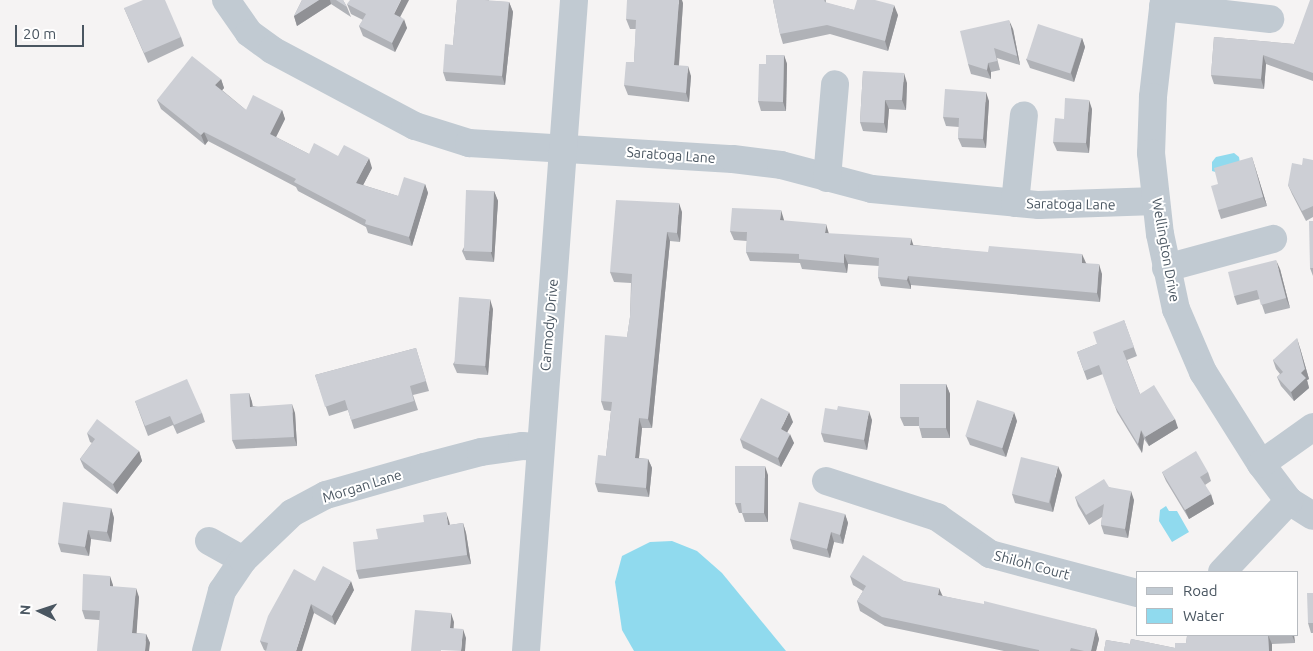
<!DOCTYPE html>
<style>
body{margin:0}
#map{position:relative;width:1313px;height:651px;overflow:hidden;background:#f5f3f3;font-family:Ubuntu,sans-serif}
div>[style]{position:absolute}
.water>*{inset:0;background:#90daee}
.minor>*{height:28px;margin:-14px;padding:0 14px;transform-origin:14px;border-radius:14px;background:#c1cad2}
.wall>*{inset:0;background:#b0b2b7}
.shaded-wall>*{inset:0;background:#909195}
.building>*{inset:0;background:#cdcfd5;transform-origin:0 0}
span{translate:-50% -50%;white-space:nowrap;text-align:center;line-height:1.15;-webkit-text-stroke:4px #fff;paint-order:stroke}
.street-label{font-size:14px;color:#4a5661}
.legend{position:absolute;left:1136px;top:571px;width:162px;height:65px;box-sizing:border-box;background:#fff;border:1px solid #b7bbc0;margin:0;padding:6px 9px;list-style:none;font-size:15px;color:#4a5661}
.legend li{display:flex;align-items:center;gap:10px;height:25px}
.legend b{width:25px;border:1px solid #b7bbc0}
.north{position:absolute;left:15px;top:586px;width:50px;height:50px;-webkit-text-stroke:4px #fff;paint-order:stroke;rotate:274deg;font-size:14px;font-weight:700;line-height:20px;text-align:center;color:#4a5661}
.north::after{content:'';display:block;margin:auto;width:18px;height:22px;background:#4a5661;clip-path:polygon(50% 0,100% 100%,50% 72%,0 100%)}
.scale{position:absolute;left:15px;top:25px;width:69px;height:22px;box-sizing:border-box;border:2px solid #4a5661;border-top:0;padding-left:6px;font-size:15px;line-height:18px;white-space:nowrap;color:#4a5661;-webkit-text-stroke:4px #fff;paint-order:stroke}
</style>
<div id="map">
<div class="water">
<i style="clip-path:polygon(1234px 153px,1239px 157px,1240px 164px,1219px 173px,1212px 171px,1212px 162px,1216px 157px)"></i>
<i style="clip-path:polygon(1166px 506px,1169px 511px,1177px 511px,1189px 532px,1172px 542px,1159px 521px,1160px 510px)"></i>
<i style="clip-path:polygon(672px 541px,697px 551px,722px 573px,786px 651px,634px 651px,622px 630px,615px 582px,622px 556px,650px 542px)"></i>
</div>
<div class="minor">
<i style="left:226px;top:0;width:40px;rotate:55.1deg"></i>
<i style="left:249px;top:33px;width:29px;rotate:36deg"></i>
<i style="left:272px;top:50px;width:162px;rotate:28deg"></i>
<i style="left:415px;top:126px;width:57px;rotate:17.5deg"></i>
<i style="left:469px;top:143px;width:264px;rotate:3.5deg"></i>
<i style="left:733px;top:159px;width:48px;rotate:7.1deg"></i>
<i style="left:781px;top:165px;width:94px;rotate:14.8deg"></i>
<i style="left:872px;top:189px;width:168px;rotate:5.5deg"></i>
<i style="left:1039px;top:205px;width:117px;rotate:-2deg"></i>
<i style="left:1164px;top:0;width:98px;rotate:96.5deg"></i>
<i style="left:1153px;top:97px;width:56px;rotate:92deg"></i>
<i style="left:1151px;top:153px;width:81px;rotate:83.7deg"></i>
<i style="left:1160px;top:234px;width:77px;rotate:78deg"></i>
<i style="left:1176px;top:309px;width:69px;rotate:66.8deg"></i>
<i style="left:1203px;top:372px;width:109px;rotate:57.8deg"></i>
<i style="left:1261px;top:464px;width:46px;rotate:52.9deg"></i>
<i style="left:1289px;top:501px;width:28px;rotate:32deg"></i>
<i style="left:1163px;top:7px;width:108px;rotate:6.4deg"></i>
<i style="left:827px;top:178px;width:94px;rotate:-85.1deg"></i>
<i style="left:1015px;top:203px;width:88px;rotate:-84.2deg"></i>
<i style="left:1166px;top:268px;width:111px;rotate:-15.2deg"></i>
<i style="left:1261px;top:464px;width:64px;rotate:-35.4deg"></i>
<i style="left:826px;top:481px;width:117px;rotate:18deg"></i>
<i style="left:937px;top:517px;width:65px;rotate:34.9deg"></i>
<i style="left:990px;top:554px;width:152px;rotate:14.9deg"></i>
<i style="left:209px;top:541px;width:39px;rotate:29deg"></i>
<i style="left:1222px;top:572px;width:98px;rotate:-46.7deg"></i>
<i style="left:206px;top:651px;width:62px;rotate:-75.1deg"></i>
<i style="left:222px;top:591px;width:37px;rotate:-56deg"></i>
<i style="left:243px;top:560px;width:68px;rotate:-43.8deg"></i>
<i style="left:292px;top:513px;width:38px;rotate:-28deg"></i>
<i style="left:326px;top:495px;width:102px;rotate:-15.9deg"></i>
<i style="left:424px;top:467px;width:59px;rotate:-14.7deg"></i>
<i style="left:481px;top:452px;width:41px;rotate:-8.3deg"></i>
<i style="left:522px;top:446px;width:17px;rotate:3deg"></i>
<i style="left:526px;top:651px;width:653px;rotate:-85.78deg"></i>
</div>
<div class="wall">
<i style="clip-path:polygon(302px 0,343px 0,347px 7px,351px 17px,331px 4px,297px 26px,294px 16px)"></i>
<i style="clip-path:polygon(457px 0,489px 0,489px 1px,509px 2px,513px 12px,505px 85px,446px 81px,443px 72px,453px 45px)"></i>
<i style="clip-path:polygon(773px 0,826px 0,826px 3px,854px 10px,898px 15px,888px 51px,830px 34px,783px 44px,780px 34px)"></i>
<i style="clip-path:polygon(1313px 0,1313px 81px,1266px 64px,1264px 89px,1214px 84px,1211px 75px,1214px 37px,1294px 44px)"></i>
<i style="clip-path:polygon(683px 3px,679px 66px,691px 76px,689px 102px,628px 95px,624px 85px,634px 62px,636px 29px,630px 29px,626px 19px)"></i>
<i style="clip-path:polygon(347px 4px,401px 17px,407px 28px,395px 52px,363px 36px,359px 26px,363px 20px,351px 14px)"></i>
<i style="clip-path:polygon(124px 8px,181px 37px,184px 46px,148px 63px)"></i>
<i style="clip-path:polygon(1013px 29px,1020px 65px,997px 58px,1000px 70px,991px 72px,991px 79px,971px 74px,968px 64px)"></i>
<i style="clip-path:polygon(1082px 38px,1085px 47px,1074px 82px,1030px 68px,1026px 59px)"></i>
<i style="clip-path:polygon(784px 55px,787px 64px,786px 111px,761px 111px,758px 101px,766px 64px)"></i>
<i style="clip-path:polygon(863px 71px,907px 83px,906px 110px,889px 109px,887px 133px,863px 131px,860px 122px)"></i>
<i style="clip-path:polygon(221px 79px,224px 88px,222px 90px,246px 110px,282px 110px,285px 119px,276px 137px,309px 154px,338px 156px,372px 168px,363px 185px,398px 196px,425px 184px,428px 193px,412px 246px,368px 233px,366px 227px,298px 191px,296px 187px,208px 141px,205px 145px,161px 109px,157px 100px)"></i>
<i style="clip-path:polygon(989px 101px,986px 148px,962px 147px,958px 138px,959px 127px,946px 126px,943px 117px)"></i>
<i style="clip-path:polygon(1092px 109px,1089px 153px,1057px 151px,1053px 142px)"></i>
<i style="clip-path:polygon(1252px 157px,1267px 206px,1221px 219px,1218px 210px,1218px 184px)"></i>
<i style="clip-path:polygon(1313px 160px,1313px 217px,1306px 221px,1292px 194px,1288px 185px,1302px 165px)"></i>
<i style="clip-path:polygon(494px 191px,498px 201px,494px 262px,466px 260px,462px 251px)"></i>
<i style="clip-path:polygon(682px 212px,680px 242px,670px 241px,652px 428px,642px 428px,639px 458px,648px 459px,652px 468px,649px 497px,598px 492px,595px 483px,606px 456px,611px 411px,604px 410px,601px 401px,627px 337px,630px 317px,631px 283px,614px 282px,610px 272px)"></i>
<i style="clip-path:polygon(1313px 221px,1313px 276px,1310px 268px)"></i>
<i style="clip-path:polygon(730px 231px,829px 234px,914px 245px,1086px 263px,1102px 274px,1100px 302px,911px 285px,911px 289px,881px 286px,878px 277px,879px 266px,848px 264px,847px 273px,802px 269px,800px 263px,750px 261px,746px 252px,747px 241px,734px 240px)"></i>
<i style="clip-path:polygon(1280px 269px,1290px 308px,1265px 314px,1260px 299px,1237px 305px,1234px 296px)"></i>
<i style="clip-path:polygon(493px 309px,488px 375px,457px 373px,453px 364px)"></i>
<i style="clip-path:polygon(1124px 320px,1137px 356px,1127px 360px,1140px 394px,1178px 428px,1149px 446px,1144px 439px,1142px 453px,1117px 412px,1103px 374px,1087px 380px,1077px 352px,1097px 344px)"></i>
<i style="clip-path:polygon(416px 348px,429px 391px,413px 395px,418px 410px,354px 429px,348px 410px,329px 416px,315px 375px)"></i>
<i style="clip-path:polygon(1300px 348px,1309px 379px,1307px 380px,1309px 388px,1294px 401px,1281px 386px,1277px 377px,1280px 374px,1276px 369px,1273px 360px)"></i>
<i style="clip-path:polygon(946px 384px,950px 394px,950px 438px,922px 438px,919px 426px,904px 426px,900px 417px)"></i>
<i style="clip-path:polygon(249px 393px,252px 402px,253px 406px,295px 413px,297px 446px,236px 449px,232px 440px)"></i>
<i style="clip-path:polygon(135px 401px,202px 413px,205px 422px,177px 434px,173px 425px,148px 436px)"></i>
<i style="clip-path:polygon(837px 410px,872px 420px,867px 450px,824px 442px,821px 433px)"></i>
<i style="clip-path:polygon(1017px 421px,1006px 457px,970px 445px,966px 436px)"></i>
<i style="clip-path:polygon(793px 422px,787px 432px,794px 443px,781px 467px,743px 448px,740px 439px)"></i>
<i style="clip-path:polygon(87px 433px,139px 451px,142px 461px,117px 494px,84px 468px,80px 459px,92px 443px,90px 442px)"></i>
<i style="clip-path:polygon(1162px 472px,1208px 472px,1211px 481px,1205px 485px,1214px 504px,1189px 519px,1166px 481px)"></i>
<i style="clip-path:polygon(768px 475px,768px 522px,745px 522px,742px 513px,739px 513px,735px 503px)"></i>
<i style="clip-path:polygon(1062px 475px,1053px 512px,1015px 503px,1012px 494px)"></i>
<i style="clip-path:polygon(1109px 487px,1134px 500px,1128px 538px,1104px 534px,1101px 525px,1102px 517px,1089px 525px,1078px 506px,1075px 497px)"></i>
<i style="clip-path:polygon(111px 508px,114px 518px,111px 542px,91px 539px,89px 556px,61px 552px,58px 543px)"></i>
<i style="clip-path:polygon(845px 514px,848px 523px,843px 544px,834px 542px,830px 558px,793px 549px,790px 539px)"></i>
<i style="clip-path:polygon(449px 521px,450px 525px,463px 523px,466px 533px,471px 564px,359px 579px,356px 570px,378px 539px)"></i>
<i style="clip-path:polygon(850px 576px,904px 581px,943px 596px,1096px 629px,1099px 639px,1096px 651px,1004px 651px,885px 626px,860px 611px,857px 601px,863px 591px,853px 585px)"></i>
<i style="clip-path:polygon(315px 581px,354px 590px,335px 625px,314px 613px,266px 651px,264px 650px,260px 641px)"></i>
<i style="clip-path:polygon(113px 585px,113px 587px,139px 597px,136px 633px,146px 634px,150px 643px,99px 620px,85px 619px,82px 610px)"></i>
<i style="clip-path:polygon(1313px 593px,1313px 633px,1311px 633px,1308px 623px)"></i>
<i style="clip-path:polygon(1239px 635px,1294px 635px,1295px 643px,1272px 644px,1272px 651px,1104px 651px,1106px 640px,1130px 644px,1131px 639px,1175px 648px,1175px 643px,1186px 643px,1187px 636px,1239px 636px)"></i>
</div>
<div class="shaded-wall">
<i style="clip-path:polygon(319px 0,330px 0,331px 4px,297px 26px,294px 16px)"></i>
<i style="clip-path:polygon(401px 0,409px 0,397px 23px,394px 14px)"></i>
<i style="clip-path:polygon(679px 0,682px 0,683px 3px,678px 75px,674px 65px)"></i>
<i style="clip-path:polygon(509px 2px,513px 12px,505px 85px,502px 76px)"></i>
<i style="clip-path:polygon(894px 5px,898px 15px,888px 51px,885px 41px)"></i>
<i style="clip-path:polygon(404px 19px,407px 28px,395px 52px,392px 43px)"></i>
<i style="clip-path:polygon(1009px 20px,1013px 29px,1020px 65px,1017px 56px)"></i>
<i style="clip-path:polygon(1082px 38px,1085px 47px,1074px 82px,1071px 73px)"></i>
<i style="clip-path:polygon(784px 55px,787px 64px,786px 111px,783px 102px)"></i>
<i style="clip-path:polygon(1263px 55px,1266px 64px,1264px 89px,1261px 79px)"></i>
<i style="clip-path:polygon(988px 63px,991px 72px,991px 79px,987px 70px)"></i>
<i style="clip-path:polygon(688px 66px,691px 76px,689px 102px,686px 93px)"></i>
<i style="clip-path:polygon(904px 73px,907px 83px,906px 110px,902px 100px)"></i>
<i style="clip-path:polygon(221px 79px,224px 88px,219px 94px,215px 85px)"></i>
<i style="clip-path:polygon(986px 92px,989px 101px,986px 148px,983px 139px)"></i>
<i style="clip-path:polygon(885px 100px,889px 109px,887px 133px,884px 123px)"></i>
<i style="clip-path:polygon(1089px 100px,1092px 109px,1089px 153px,1086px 143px)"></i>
<i style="clip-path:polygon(282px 110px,285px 119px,273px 143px,270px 134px)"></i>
<i style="clip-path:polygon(204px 132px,208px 141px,205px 145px,201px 135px)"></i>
<i style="clip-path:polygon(1252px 157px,1255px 167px,1267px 206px,1263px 197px)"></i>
<i style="clip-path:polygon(369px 158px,372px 168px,359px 193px,356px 183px)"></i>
<i style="clip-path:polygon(425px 184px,428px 193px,412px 246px,409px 237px)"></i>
<i style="clip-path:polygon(494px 191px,498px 201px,494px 262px,491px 253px)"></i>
<i style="clip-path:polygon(679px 203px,682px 212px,680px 242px,677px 233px)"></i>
<i style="clip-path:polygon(781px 210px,784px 220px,784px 229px,780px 220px)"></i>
<i style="clip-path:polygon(826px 224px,829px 234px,825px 233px)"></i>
<i style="clip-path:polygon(667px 232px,670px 241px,652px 428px,648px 419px)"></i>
<i style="clip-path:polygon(911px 238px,914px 247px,910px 245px)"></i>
<i style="clip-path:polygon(844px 254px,848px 264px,847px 273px,844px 263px)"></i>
<i style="clip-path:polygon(1082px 254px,1086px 263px,1085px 272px,1082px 263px)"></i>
<i style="clip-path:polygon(1276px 260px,1280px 269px,1290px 308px,1286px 298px)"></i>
<i style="clip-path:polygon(1099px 264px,1102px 274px,1100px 302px,1097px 293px)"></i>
<i style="clip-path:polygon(908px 276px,911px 285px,911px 289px,907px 280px)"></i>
<i style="clip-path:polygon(490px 299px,493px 309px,488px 375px,485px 366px)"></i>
<i style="clip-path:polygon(1297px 338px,1300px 348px,1309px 379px,1307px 380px,1309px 388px,1294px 401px,1291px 392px,1301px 373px)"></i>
<i style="clip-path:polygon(946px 384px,950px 394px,950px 438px,946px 428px)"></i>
<i style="clip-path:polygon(249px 393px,252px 402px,253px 416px,250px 407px)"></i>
<i style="clip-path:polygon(292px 404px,295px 413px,297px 446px,294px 437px)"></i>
<i style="clip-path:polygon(869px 411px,872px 420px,867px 450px,864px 440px)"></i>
<i style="clip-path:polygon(789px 412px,793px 422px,784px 438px,781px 429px)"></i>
<i style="clip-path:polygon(1014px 412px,1017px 421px,1006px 457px,1002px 448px)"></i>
<i style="clip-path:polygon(639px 418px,642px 428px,638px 467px,635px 458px)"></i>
<i style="clip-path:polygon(1175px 419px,1178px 428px,1149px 446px,1145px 437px)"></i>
<i style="clip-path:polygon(1141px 430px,1144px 439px,1142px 453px,1138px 444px)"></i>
<i style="clip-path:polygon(790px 434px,794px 443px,781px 467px,778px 458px)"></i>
<i style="clip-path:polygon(139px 451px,142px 461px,117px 494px,113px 484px)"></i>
<i style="clip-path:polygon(648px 459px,652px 468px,649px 497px,646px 488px)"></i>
<i style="clip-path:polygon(765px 466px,768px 475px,768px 522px,764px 513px)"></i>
<i style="clip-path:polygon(1058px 466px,1062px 475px,1053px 512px,1050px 502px)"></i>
<i style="clip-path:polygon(1131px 491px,1134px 500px,1128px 538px,1125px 529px)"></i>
<i style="clip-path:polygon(1211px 494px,1214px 504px,1189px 519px,1185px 510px)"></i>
<i style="clip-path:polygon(111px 508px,114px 518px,111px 542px,107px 532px)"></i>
<i style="clip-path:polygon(446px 512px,449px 521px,451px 535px,448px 525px)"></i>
<i style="clip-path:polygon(845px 514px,848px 523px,843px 544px,840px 535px)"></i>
<i style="clip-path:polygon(463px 523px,466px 533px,471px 564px,467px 555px)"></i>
<i style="clip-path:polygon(88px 530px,91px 539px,89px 556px,85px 547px)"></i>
<i style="clip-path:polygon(831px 532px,834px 542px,830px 558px,827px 549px)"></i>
<i style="clip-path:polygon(110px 576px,113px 585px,113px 596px,110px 586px)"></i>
<i style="clip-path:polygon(351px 581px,354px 590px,335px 625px,332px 616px)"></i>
<i style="clip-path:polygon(136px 588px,139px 597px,136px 642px,132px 633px)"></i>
<i style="clip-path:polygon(939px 588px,943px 597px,938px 595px)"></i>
<i style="clip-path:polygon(311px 604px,314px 613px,302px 651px,296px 651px)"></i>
<i style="clip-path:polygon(451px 613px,454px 622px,453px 637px,450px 628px)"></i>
<i style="clip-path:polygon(463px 629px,466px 638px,465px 651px,461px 651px)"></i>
<i style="clip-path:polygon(1096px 629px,1099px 639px,1096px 651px,1091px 651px)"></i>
<i style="clip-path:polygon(146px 634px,150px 643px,149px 651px,145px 651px)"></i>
<i style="clip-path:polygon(1268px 635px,1272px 644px,1272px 651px,1269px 651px)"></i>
<i style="clip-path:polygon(1292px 635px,1294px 635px,1295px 643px)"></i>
</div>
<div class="building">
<i style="clip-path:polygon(143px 0,165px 0,181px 37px,144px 53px,124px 8px)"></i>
<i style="clip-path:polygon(302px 0,319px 0,294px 16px)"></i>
<i style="clip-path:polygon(336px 0,343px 0,347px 7px)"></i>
<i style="clip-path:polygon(350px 0,401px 0,394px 14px,404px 19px,392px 43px,359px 26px,366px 14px,347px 4px)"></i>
<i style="clip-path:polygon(457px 0,485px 0,509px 2px,502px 76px,443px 72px,445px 44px,453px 45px)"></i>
<i style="clip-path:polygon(627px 0,679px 0,674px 65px,688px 66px,686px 93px,624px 85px,626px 62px,634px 62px,636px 20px,626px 19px)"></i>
<i style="clip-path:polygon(773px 0,824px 0,825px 2px,854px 10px,857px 0,875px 0,894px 5px,885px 41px,827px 25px,780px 34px)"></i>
<i style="clip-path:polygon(1310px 0,1313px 0,1313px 73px,1263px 55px,1261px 79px,1211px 75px,1214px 37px,1294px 44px)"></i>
<i style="clip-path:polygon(1009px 20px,1017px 56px,994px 48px,997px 61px,988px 63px,987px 70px,968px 64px,960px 31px)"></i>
<i style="left:1038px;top:24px;width:46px;height:37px;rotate:18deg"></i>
<i style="clip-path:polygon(766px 55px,784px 55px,783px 102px,758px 101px,759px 64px,766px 64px)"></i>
<i style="clip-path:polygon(192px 56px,221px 79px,215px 85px,246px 110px,253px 95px,282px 110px,270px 134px,309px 154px,314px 143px,338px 156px,344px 145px,369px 158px,356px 183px,398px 196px,404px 177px,425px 184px,409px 237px,365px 224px,366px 220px,294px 182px,296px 179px,204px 132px,201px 135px,157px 100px)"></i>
<i style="clip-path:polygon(863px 71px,904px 73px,902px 100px,885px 100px,884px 123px,860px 122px)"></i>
<i style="clip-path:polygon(945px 89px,986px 92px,983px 139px,958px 138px,959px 118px,943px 117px)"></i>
<i style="clip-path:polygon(1065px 98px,1089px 100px,1086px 143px,1053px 142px,1055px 118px,1064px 119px)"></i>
<i style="clip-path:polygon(1252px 157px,1263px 197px,1218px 210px,1211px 186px,1218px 184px,1214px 168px)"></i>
<i style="clip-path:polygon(1303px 158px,1313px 160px,1313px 206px,1302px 211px,1288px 185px,1292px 163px,1302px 165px)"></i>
<i style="left:466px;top:190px;width:28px;height:61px;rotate:2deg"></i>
<i style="clip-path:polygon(616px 200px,679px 203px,677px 233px,667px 232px,648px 419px,639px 418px,635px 458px,648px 459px,646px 488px,595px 483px,598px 455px,606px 456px,612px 402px,601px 401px,605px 335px,627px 337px,630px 317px,632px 274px,610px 272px)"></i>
<i style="clip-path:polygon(732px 208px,781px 210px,780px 220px,826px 224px,825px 233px,911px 238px,910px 245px,988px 252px,989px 246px,1082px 254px,1082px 263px,1099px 264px,1097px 293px,908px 276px,907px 280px,878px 277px,879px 258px,844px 254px,844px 263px,799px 259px,799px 254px,746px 252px,747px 232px,730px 231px)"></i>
<i style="clip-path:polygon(1309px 221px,1313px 221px,1313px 268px,1310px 268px)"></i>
<i style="clip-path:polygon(1276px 260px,1286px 298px,1261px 305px,1257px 290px,1234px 296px,1228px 272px)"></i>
<i style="left:459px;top:297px;width:31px;height:67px;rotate:4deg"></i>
<i style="clip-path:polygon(1124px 320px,1134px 347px,1123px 351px,1140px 394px,1154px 385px,1175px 419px,1145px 437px,1141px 430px,1138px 444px,1113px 403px,1099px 365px,1084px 371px,1077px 352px,1097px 344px,1093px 332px)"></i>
<i style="clip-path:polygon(1297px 338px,1305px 369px,1301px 373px,1306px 378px,1291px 392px,1277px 377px,1283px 372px,1273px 360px)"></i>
<i style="clip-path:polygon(416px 348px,426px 381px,410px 386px,414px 401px,351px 420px,345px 400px,325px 407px,315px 375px)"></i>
<i style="clip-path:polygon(187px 379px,202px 413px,174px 425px,170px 416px,145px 426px,135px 401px)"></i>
<i style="clip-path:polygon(900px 384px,946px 384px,946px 428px,919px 428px,919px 417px,900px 417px)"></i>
<i style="clip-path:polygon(249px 393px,250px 407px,292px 404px,294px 437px,232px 440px,230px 394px)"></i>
<i style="clip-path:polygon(761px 398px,789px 412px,781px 429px,790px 434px,778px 458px,740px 439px)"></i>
<i style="left:977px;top:400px;width:39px;height:38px;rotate:18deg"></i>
<i style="clip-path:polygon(838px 406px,869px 411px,864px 440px,821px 433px,825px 408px,837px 410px)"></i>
<i style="clip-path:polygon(97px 419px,139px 451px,113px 484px,80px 459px,95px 439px,87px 433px)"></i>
<i style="clip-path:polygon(1196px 451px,1208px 472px,1200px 477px,1211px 494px,1185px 510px,1162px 472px)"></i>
<i style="left:1021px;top:457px;width:38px;height:38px;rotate:14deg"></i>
<i style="clip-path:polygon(735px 466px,765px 466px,764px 513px,742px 513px,741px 503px,735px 503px)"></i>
<i style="clip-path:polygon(1104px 479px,1109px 487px,1131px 491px,1125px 529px,1101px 525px,1104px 504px,1086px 515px,1075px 497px)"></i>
<i style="clip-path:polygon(63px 502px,111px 508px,107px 532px,88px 530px,85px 547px,58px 543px)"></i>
<i style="clip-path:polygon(799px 502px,845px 514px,840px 535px,831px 532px,827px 549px,790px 539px)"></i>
<i style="clip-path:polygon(446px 512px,448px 525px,463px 523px,467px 555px,356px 570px,353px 542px,378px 539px,376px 529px,424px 522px,423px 515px)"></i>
<i style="clip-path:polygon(863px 555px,904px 581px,939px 588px,938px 595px,984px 604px,984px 601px,1096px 629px,1091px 651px,1084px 651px,1071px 648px,1070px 651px,1039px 651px,1039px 650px,882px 617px,857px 601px,866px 586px,850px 576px)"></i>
<i style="clip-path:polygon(323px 566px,351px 581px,332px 616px,311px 604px,296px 651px,266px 651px,268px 643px,260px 641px,268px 616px,294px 569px,315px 581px)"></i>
<i style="clip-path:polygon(83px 574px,110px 576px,110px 586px,136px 588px,132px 633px,146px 634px,145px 651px,97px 651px,100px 611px,82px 610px)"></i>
<i style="clip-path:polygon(1307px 593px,1313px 593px,1313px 623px,1308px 623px)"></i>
<i style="clip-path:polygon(415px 610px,451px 613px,450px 628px,463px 629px,461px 651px,441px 650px,441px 651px,411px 651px)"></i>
<i style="clip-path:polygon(1239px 635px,1268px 635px,1269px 651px,1104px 651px,1106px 640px,1130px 644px,1131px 639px,1175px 648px,1175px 643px,1186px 643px,1187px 636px,1239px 636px)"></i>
</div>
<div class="street-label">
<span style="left:671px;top:155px;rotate:4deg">Saratoga Lane</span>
<span style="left:1071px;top:204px;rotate:1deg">Saratoga Lane</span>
<span style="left:1166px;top:250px;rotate:80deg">Wellington Drive</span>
<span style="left:549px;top:325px;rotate:-85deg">Carmody Drive</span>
<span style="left:362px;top:486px;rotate:-17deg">Morgan Lane</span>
<span style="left:1032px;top:565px;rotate:15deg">Shiloh Court</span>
</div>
<ul class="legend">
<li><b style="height:6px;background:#c1cad2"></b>Road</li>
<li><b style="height:14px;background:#90daee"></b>Water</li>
</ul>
<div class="north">N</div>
<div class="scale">20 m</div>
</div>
